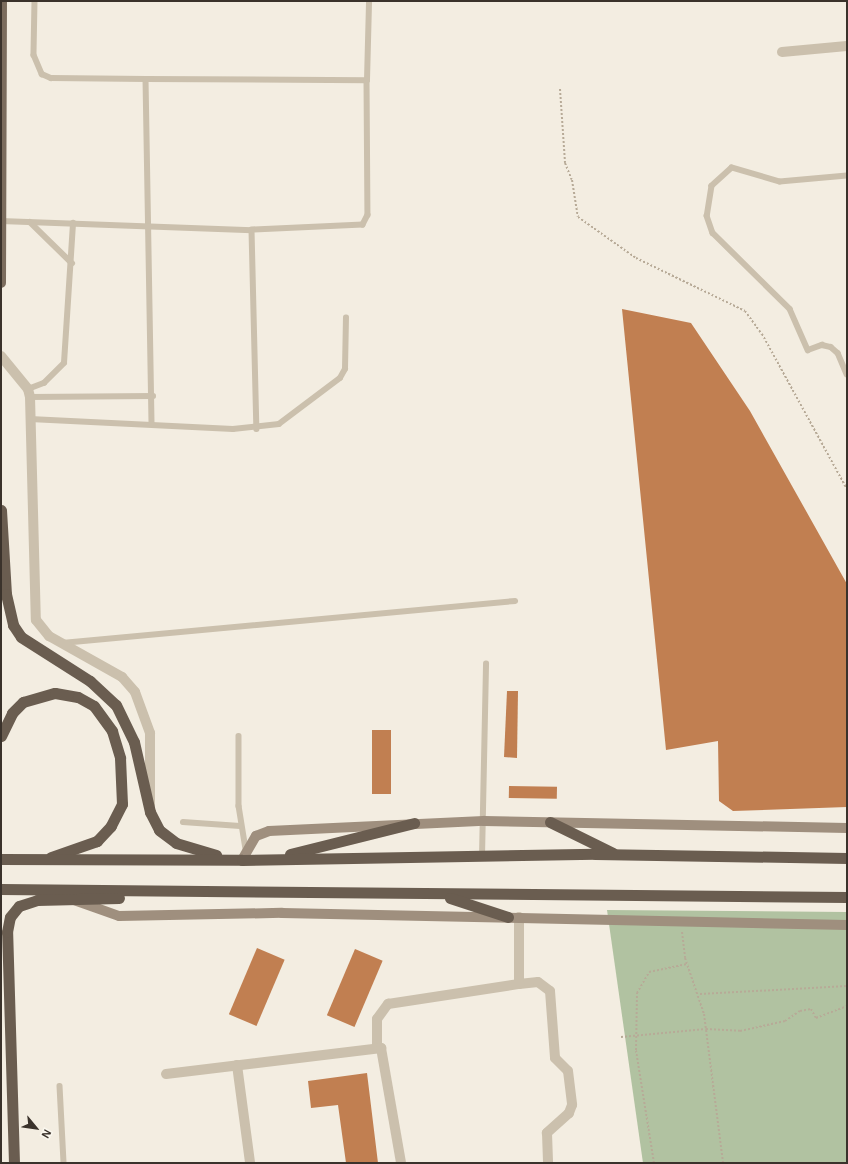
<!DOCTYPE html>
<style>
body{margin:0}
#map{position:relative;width:848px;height:1164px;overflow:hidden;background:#f3ede1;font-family:Arial,sans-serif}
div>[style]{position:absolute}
.green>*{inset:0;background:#b1c2a1}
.building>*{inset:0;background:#c17f51;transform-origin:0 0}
.path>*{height:2px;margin-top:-1px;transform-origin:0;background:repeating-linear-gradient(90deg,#b7aa97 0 2px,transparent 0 4px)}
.service>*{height:5.5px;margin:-2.75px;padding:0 2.75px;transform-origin:2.75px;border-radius:2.75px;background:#cbc0ad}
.minor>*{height:10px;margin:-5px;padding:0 5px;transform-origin:5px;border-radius:5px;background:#cbc0ad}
.secondary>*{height:10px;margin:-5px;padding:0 5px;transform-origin:5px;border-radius:5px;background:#9f8f7e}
.primary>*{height:10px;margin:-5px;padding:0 5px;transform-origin:5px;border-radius:5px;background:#7b6c5d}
.trunk>*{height:11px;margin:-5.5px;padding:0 5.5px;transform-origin:5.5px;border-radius:5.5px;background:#6a5d50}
span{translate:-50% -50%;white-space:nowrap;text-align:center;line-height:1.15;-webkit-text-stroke:3px #faf7ee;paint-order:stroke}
.frame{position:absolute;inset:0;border:2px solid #3a322b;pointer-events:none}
.north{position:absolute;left:16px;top:1108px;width:40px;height:40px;-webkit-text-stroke:3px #faf7ee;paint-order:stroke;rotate:119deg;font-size:11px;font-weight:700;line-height:16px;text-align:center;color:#3a322b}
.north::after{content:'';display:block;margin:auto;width:14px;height:18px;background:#3a322b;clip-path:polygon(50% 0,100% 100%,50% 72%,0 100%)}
</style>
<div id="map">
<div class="green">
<i style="clip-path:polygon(607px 910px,847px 912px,847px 1163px,643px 1163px)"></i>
</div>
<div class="building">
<i style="clip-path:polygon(622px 309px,691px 323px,750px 411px,847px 584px,847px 807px,733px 811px,719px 801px,718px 741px,666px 750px)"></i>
<i style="clip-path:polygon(507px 691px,518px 691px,517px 758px,504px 757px)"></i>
<i style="left:372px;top:730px;width:19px;height:64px"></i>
<i style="left:509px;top:786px;width:48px;height:12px;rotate:1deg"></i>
<i style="left:257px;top:948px;width:30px;height:72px;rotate:23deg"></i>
<i style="left:355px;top:949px;width:30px;height:72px;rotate:23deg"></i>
<i style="clip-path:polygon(367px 1073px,378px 1163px,346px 1163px,338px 1105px,311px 1108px,308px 1081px)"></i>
</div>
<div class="path">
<i style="left:560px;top:89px;width:74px;rotate:86.1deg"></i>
<i style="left:565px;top:163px;width:18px;rotate:68deg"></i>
<i style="left:572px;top:180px;width:37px;rotate:81deg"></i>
<i style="left:578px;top:217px;width:71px;rotate:35.3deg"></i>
<i style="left:636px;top:258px;width:121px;rotate:25.9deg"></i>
<i style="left:745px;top:311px;width:29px;rotate:54deg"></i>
<i style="left:762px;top:334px;width:177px;rotate:61.3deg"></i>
<i style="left:682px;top:932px;width:26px;rotate:83deg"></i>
<i style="left:685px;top:958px;width:59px;rotate:71.3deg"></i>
<i style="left:704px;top:1014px;width:150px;rotate:82.7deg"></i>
<i style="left:700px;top:994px;width:147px;rotate:-3.1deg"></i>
<i style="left:621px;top:1037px;width:85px;rotate:-5.4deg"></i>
<i style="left:706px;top:1029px;width:34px;rotate:3deg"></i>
<i style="left:740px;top:1031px;width:46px;rotate:-12.5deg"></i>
<i style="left:785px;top:1021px;width:18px;rotate:-34deg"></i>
<i style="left:800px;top:1011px;width:11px;rotate:-10deg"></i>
<i style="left:811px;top:1009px;width:10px;rotate:61deg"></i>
<i style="left:816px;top:1018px;width:33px;rotate:-21deg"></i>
<i style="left:654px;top:1163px;width:114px;rotate:-99.1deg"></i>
<i style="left:636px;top:1050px;width:57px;rotate:-89deg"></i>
<i style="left:637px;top:993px;width:24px;rotate:-60deg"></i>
<i style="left:649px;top:972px;width:40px;rotate:-12deg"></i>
<i style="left:742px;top:1163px;width:10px"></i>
</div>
<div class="service">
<i style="left:35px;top:1px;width:54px;rotate:91.1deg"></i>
<i style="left:34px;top:55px;width:21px;rotate:67deg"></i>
<i style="left:42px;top:74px;width:10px;rotate:24deg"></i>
<i style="left:51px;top:78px;width:95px;rotate:0.6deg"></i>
<i style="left:146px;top:79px;width:344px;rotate:89deg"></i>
<i style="left:146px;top:79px;width:221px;rotate:0.3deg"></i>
<i style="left:367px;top:80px;width:135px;rotate:89.6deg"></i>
<i style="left:368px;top:215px;width:11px;rotate:117deg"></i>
<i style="left:363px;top:225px;width:111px;rotate:177.4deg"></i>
<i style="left:367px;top:80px;width:79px;rotate:-88.5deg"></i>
<i style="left:847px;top:176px;width:67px;rotate:174.9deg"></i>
<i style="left:780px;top:182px;width:50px;rotate:-163.7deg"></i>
<i style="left:732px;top:168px;width:27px;rotate:138deg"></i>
<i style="left:712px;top:186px;width:30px;rotate:99deg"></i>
<i style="left:707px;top:216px;width:18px;rotate:71deg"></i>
<i style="left:713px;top:233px;width:108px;rotate:44.6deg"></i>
<i style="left:790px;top:309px;width:45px;rotate:66.3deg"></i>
<i style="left:808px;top:350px;width:15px;rotate:-20deg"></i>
<i style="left:822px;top:345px;width:9px;rotate:13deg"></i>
<i style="left:831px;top:347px;width:9px;rotate:41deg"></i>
<i style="left:838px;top:353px;width:23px;rotate:67deg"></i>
<i style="left:1px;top:221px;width:251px;rotate:2.1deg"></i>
<i style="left:252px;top:230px;width:199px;rotate:88.6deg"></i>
<i style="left:30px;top:222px;width:59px;rotate:44.3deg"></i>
<i style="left:28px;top:389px;width:17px;rotate:-21deg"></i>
<i style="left:44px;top:383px;width:28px;rotate:-45deg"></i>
<i style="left:64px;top:363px;width:140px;rotate:-86.3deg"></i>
<i style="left:30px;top:397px;width:123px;rotate:-0.5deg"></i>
<i style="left:30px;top:419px;width:203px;rotate:2.8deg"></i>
<i style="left:233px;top:429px;width:46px;rotate:-6.2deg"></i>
<i style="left:279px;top:424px;width:76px;rotate:-37deg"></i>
<i style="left:340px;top:378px;width:10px;rotate:-61deg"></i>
<i style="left:345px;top:369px;width:51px;rotate:-88.9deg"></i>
<i style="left:62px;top:643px;width:455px;rotate:-5.3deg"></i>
<i style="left:239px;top:736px;width:70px;rotate:90deg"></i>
<i style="left:239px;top:806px;width:44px;rotate:80.8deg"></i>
<i style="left:183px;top:822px;width:57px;rotate:4deg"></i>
<i style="left:482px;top:857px;width:193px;rotate:-88.8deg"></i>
<i style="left:60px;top:1086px;width:77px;rotate:87deg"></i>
</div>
<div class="minor">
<i style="left:782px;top:52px;width:65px;rotate:-5.3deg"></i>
<i style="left:1px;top:356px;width:43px;rotate:50.7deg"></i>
<i style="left:28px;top:389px;width:8px;rotate:76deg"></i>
<i style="left:30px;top:397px;width:223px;rotate:88.5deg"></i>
<i style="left:36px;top:620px;width:21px;rotate:51deg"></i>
<i style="left:49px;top:636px;width:84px;rotate:29.3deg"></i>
<i style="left:122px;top:677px;width:20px;rotate:49deg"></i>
<i style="left:135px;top:692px;width:44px;rotate:69.9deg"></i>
<i style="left:150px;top:733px;width:73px;rotate:90deg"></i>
<i style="left:519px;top:917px;width:67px;rotate:90deg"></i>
<i style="left:519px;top:984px;width:19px;rotate:-6deg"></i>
<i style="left:538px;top:982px;width:15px;rotate:37deg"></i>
<i style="left:550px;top:991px;width:67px;rotate:85.7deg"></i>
<i style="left:555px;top:1058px;width:18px;rotate:45deg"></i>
<i style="left:568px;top:1071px;width:34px;rotate:83deg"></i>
<i style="left:572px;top:1105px;width:9px;rotate:111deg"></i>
<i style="left:569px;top:1113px;width:30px;rotate:138deg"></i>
<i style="left:547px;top:1133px;width:30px;rotate:88deg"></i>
<i style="left:377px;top:1047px;width:28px;rotate:-90deg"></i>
<i style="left:377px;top:1019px;width:19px;rotate:-54deg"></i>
<i style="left:388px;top:1004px;width:133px;rotate:-8.7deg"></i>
<i style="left:237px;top:1065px;width:99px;rotate:82.4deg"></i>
<i style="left:166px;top:1074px;width:217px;rotate:-6.9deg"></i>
<i style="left:381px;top:1048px;width:117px;rotate:80.1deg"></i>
</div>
<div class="secondary">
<i style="left:242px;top:860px;width:28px;rotate:-60deg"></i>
<i style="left:256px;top:836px;width:14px;rotate:-21deg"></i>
<i style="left:269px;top:831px;width:215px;rotate:-2.7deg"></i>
<i style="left:484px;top:821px;width:363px;rotate:1.1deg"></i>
<i style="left:74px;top:900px;width:48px;rotate:19.6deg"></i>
<i style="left:119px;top:916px;width:163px;rotate:-1.1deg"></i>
<i style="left:282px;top:913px;width:565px;rotate:1.22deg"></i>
</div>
<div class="primary">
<i style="left:1px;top:283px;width:282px;rotate:-89.8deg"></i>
</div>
<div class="trunk">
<i style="left:1px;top:510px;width:84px;rotate:86.6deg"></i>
<i style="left:6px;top:594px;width:32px;rotate:77deg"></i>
<i style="left:13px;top:625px;width:14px;rotate:56deg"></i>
<i style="left:21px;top:637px;width:82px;rotate:32.5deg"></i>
<i style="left:90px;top:681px;width:35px;rotate:43deg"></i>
<i style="left:116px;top:705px;width:41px;rotate:64.1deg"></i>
<i style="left:134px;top:742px;width:72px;rotate:77.1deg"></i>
<i style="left:150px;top:812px;width:20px;rotate:63deg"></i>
<i style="left:159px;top:830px;width:21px;rotate:37deg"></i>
<i style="left:176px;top:843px;width:42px;rotate:16.7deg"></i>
<i style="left:1px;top:736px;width:25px;rotate:-64deg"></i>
<i style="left:12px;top:713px;width:16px;rotate:-45deg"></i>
<i style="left:23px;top:702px;width:33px;rotate:-16deg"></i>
<i style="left:55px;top:693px;width:23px;rotate:10deg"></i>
<i style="left:78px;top:697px;width:18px;rotate:29deg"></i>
<i style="left:94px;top:706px;width:31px;rotate:54deg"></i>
<i style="left:112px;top:731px;width:28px;rotate:73deg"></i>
<i style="left:120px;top:758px;width:46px;rotate:87.5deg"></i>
<i style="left:122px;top:804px;width:25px;rotate:117deg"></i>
<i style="left:111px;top:826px;width:21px;rotate:133deg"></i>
<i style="left:97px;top:841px;width:49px;rotate:160.8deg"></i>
<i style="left:550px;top:822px;width:70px;rotate:26.2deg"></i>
<i style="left:290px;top:854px;width:128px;rotate:-14deg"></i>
<i style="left:1px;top:859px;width:241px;rotate:0.2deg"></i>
<i style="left:242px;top:860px;width:353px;rotate:-1deg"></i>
<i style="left:595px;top:854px;width:252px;rotate:0.9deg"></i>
<i style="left:1px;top:889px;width:846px;rotate:0.54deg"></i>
<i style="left:450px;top:898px;width:61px;rotate:18.1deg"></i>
<i style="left:14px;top:1163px;width:231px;rotate:-91.7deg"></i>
<i style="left:7px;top:932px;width:15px;rotate:-79deg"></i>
<i style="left:10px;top:917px;width:14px;rotate:-51deg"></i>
<i style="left:19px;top:906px;width:19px;rotate:-18deg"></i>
<i style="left:37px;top:900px;width:82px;rotate:-1.4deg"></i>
</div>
<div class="frame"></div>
<div class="north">N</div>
</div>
